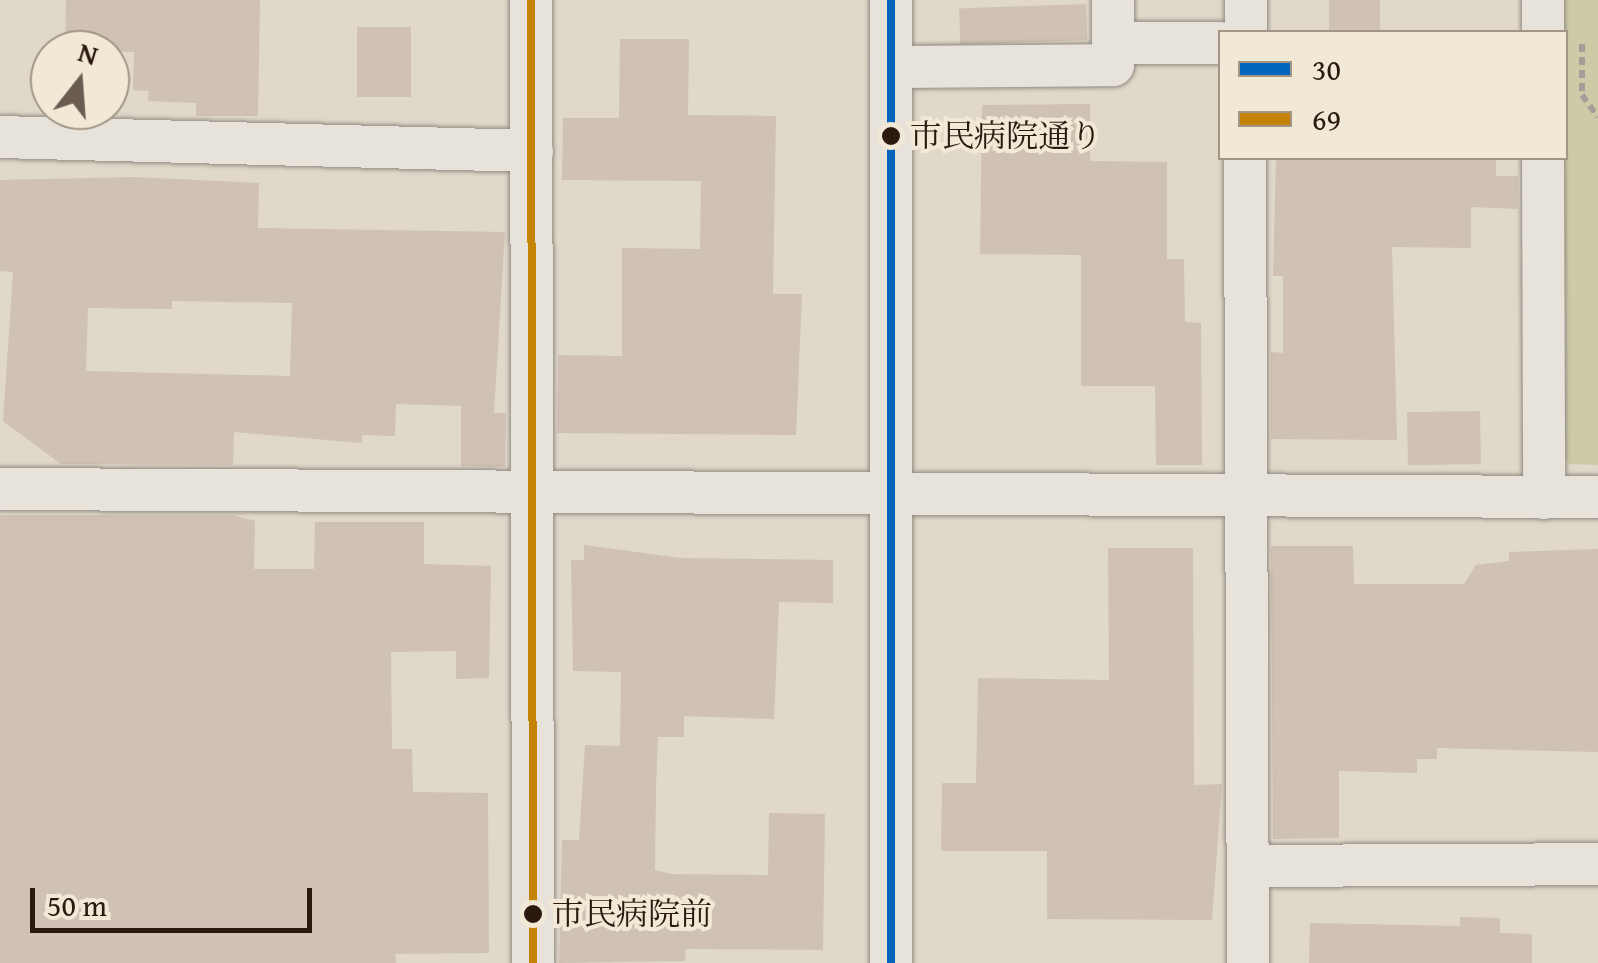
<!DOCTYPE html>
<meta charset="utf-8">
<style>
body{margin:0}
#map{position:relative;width:1598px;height:963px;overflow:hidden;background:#e0d8c9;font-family:"Gentium Book Plus","Noto Serif JP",serif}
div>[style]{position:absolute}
.green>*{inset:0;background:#cdcaa8}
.building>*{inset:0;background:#cfc1b3;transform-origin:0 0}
.path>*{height:6px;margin-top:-3px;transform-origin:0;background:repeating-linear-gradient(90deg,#a49e98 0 8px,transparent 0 13px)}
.roads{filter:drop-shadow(0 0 2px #918a81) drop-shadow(0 0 2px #918a81)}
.minor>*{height:42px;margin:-21px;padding:0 21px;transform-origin:21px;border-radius:21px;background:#e7e3db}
.bus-1>*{height:8px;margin:-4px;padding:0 4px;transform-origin:4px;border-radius:4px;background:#0065bd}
.bus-2>*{height:8px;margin:-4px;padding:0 4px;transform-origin:4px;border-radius:4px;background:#c48304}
.dots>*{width:28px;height:28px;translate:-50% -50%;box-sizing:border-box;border:5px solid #f1e8d5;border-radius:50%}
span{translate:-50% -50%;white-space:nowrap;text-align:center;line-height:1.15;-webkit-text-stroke:8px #f1e8d5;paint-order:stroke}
.bus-label{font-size:32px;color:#2b1910}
.left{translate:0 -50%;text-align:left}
.legend{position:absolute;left:1218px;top:30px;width:350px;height:130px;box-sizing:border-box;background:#f1e8d5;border:2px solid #a29586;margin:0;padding:12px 18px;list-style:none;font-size:30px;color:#2b1910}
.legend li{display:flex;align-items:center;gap:20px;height:50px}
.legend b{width:50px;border:2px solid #a29586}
.north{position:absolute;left:30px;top:30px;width:100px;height:100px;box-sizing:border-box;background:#f1e8d5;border:2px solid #a29586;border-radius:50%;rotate:17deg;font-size:28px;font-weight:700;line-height:40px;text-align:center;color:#2b1910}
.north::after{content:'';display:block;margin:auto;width:35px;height:45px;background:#6a5c51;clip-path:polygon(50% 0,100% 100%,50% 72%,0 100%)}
.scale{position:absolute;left:30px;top:888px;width:282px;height:45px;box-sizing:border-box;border:5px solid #2b1910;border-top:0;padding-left:12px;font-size:30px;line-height:35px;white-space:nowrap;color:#2b1910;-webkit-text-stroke:8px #f1e8d5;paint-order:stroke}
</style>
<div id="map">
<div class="green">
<i style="clip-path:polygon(1554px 0,1598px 0,1598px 465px,1570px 464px,1557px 453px,1555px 158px,1566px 158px,1566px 32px,1554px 32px)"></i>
</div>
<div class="building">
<i style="clip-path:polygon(66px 0,260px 0,258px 116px,196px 116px,196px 103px,148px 101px,149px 91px,133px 90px,134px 52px,65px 50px)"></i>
<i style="left:1329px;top:0;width:51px;height:30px"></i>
<i style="left:1086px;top:4px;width:36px;height:127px;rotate:88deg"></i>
<i style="left:357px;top:27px;width:54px;height:70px"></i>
<i style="clip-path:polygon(620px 39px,689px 39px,688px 115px,776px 116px,773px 294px,802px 294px,796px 435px,557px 433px,558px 355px,622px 356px,622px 248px,700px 249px,701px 181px,562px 180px,563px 118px,619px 118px)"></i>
<i style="clip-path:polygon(1090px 104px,1090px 161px,1167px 162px,1167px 259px,1184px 259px,1185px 322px,1201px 323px,1202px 465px,1156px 465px,1155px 386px,1081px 386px,1081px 255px,980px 254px,982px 105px)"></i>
<i style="clip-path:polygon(1276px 158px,1496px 158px,1496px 176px,1518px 176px,1518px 209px,1471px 207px,1471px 248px,1392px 247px,1397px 440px,1271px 439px,1271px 352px,1283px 353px,1283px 276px,1273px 276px)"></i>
<i style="clip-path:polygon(evenodd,134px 177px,259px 183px,258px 228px,505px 232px,494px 413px,506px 413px,505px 467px,461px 466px,461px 406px,396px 404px,395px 436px,362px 435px,362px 443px,234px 432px,233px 465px,61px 464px,3px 421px,13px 272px,0 271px,0 180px,134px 177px,172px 301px,292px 303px,290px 376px,86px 371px,88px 308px,172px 309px,172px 301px)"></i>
<i style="left:1480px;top:411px;width:53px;height:73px;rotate:89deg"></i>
<i style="clip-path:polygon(0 515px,232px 515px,255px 521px,254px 569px,314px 569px,315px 522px,424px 522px,424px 564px,491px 566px,489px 678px,456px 679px,456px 651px,391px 652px,392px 749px,412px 749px,413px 792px,488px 793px,489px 953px,395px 954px,396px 963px,0 963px)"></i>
<i style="clip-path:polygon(584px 545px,681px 558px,833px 560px,833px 603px,779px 602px,774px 719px,684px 716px,684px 737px,658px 737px,656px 787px,655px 870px,671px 874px,768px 875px,769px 813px,825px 814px,823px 950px,686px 949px,685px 961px,559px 963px,562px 840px,579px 840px,585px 745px,620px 746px,621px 672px,573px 671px,571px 560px,584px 560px)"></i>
<i style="clip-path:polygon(1271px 546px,1353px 546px,1354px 584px,1464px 584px,1476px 565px,1509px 561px,1509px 552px,1598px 549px,1598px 752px,1437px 748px,1437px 759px,1417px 759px,1417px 773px,1339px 771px,1339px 838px,1273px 839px)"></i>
<i style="clip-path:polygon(1108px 548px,1193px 548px,1194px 785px,1222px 784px,1212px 920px,1047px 919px,1047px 851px,941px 851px,942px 783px,976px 783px,978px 678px,1109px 680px)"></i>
<i style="clip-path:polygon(1460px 917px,1500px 918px,1500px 933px,1532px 934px,1532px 963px,1309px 963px,1310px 923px,1460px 926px)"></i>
</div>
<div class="path">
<i style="left:1582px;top:44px;width:51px;rotate:90deg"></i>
<i style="left:1582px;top:95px;width:27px;rotate:54deg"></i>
</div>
<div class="roads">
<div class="minor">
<i style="left:531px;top:0;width:963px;rotate:89.88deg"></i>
<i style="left:891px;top:0;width:963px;rotate:90deg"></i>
<i style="left:1543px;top:0;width:32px;rotate:90deg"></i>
<i style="left:1246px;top:32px;width:32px;rotate:-90deg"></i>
<i style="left:1113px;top:43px;width:107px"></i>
<i style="left:891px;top:67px;width:222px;rotate:-0.5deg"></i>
<i style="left:1113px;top:65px;width:65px;rotate:-90deg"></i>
<i style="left:0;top:137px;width:532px;rotate:1.51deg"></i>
<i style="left:1245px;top:158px;width:805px;rotate:89.79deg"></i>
<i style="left:1543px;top:158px;width:340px;rotate:89.8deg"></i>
<i style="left:0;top:489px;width:1598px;rotate:0.29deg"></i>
<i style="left:1248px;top:866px;width:350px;rotate:-0.3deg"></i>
</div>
</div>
<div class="bus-1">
<i style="left:891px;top:0;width:963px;rotate:90deg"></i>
</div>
<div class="bus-2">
<i style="left:531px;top:0;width:963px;rotate:89.88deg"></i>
</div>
<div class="dots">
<i style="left:891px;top:136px;background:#2b1910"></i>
<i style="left:533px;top:914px;background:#2b1910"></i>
</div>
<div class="bus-label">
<span class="left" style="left:910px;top:136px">市民病院通り</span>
<span class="left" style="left:552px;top:914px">市民病院前</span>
</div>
<ul class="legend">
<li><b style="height:12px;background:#0065bd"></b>30</li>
<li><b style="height:12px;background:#c48304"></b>69</li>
</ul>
<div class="north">N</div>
<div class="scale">50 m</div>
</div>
